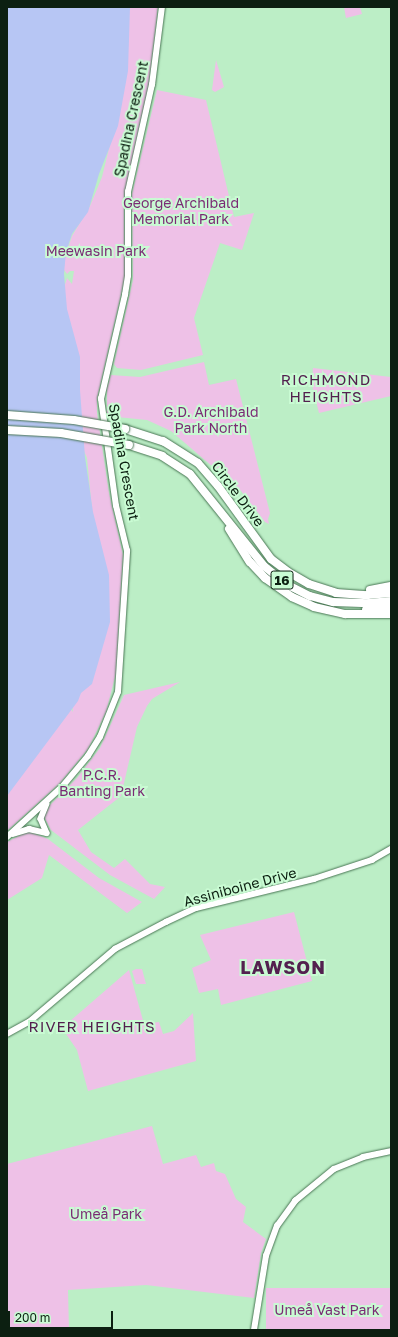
<!DOCTYPE html>
<meta charset="utf-8">
<style>
body{margin:0}
#map{position:relative;width:398px;height:1337px;overflow:hidden;background:#bceec6;font-family:"Golos Text",sans-serif}
div>[style]{position:absolute}
.green>*{inset:0;background:#eec1e7;transform-origin:0 0}
.water>*{inset:0;background:#b7c6f4}
.roads{filter:drop-shadow(0 0 1px #497654) drop-shadow(0 0 1px #497654)}
.tertiary>*{height:5.5px;margin:-2.75px;padding:0 2.75px;transform-origin:2.75px;border-radius:2.75px;background:#fff}
.motorway>*{height:8px;margin:-4px;padding:0 4px;transform-origin:4px;border-radius:4px;background:#fff}
.bridges{filter:drop-shadow(0 0 1px #497654) drop-shadow(0 0 1px #497654)}
.motorway-bridge>*{height:8px;margin:-4px;padding:0 4px;transform-origin:4px;border-radius:4px;background:#fff}
span{translate:-50% -50%;white-space:nowrap;text-align:center;line-height:1.15;-webkit-text-stroke:4px #c9fbd3;paint-order:stroke}
.shield-label span{padding:1px 3px;background:#c9fbd3;border:1px solid;border-radius:3px;-webkit-text-stroke-width:0}
.shield-label{font-size:13px;color:#0c1f11;font-weight:700}
.street-label{font-size:14px;color:#0c1f11}
.park-label{font-size:14px;color:#7a2b74}
.neighbourhood-label{font-size:15px;color:#53204f;letter-spacing:1px}
.district-label{font-size:18px;color:#53204f;font-weight:700;letter-spacing:1px}
.frame{position:absolute;inset:0;border:8px solid #0c1f11;pointer-events:none}
.scale{position:absolute;left:8px;top:1311px;width:105px;height:18px;box-sizing:border-box;border:2px solid #0c1f11;border-top:0;padding-left:5px;font-size:12px;line-height:14px;white-space:nowrap;color:#0c1f11;-webkit-text-stroke:3px #c9fbd3;paint-order:stroke}
</style>
<div id="map">
<div class="green">
<i style="clip-path:polygon(129px 7px,158px 7px,149px 84px,124px 197px,125px 277px,97px 399px,97px 413px,109px 493px,123px 555px,116px 673px,106px 712px,88px 749px,60px 783px,7px 831px,7px 788px,70px 708px,73px 712px,72px 704px,93px 520px,87px 458px,84px 451px,62px 294px,67px 278px,72px 284px,74px 271px,70px 271px,67px 274px,62px 267px,72px 236px,90px 206px,102px 177px,118px 112px)"></i>
<i style="clip-path:polygon(344px 7px,360px 7px,362px 14px,346px 18px)"></i>
<i style="clip-path:polygon(216px 60px,224px 87px,215px 92px,212px 90px)"></i>
<i style="clip-path:polygon(157px 90px,206px 100px,234px 217px,254px 213px,242px 250px,220px 243px,194px 318px,203px 355px,141px 370px,117px 368px,114px 364px,133px 280px,132px 194px)"></i>
<i style="clip-path:polygon(204px 362px,209px 385px,236px 379px,270px 513px,268px 519px,269px 524px,265px 522px,241px 491px,171px 431px,147px 420px,107px 416px,107px 388px,111px 375px,140px 377px)"></i>
<i style="clip-path:polygon(313px 368px,391px 377px,391px 396px,319px 413px,312px 385px)"></i>
<i style="clip-path:polygon(180px 682px,152px 699px,147px 706px,137px 727px,121px 796px,78px 830px,91px 852px,114px 868px,125px 859px,150px 884px,165px 887px,154px 899px,110px 875px,51px 830px,44px 817px,50px 805px,77px 778px,100px 748px,124px 695px)"></i>
<i style="clip-path:polygon(28px 831px,48px 839px,99px 878px,142px 902px,127px 913px,49px 855px,42px 878px,7px 900px,7px 842px)"></i>
<i style="clip-path:polygon(294px 912px,312px 981px,221px 1005px,218px 989px,199px 993px,192px 968px,211px 960px,200px 935px)"></i>
<i style="clip-path:polygon(136px 969px,142px 969px,146px 984px,136px 984px,132px 971px)"></i>
<i style="clip-path:polygon(129px 970px,144px 1024px,159px 1022px,163px 1034px,174px 1031px,193px 1013px,196px 1061px,88px 1091px,77px 1050px,62px 1028px)"></i>
<i style="clip-path:polygon(152px 1126px,163px 1164px,196px 1155px,201px 1167px,214px 1163px,216px 1171px,225px 1174px,236px 1199px,246px 1207px,243px 1222px,266px 1239px,261px 1253px,254px 1298px,146px 1285px,68px 1290px,69px 1330px,7px 1330px,7px 1164px)"></i>
<i style="left:391px;top:1288px;width:42px;height:125px;rotate:90deg"></i>
</div>
<div class="water">
<i style="clip-path:polygon(7px 7px,130px 7px,128px 71px,118px 126px,99px 174px,88px 212px,72px 234px,66px 252px,64px 274px,67px 309px,80px 357px,80px 390px,85px 457px,93px 512px,109px 575px,110px 622px,92px 684px,81px 693px,78px 701px,7px 796px)"></i>
</div>
<div class="roads">
<div class="tertiary">
<i style="left:47px;top:804px;width:16px;rotate:112deg"></i>
<i style="left:41px;top:819px;width:15px;rotate:67deg"></i>
<i style="left:13px;top:834px;width:17px;rotate:-17deg"></i>
<i style="left:29px;top:829px;width:18px;rotate:13deg"></i>
<i style="left:7px;top:837px;width:74px;rotate:-42.3deg"></i>
<i style="left:62px;top:787px;width:40px;rotate:-50deg"></i>
<i style="left:88px;top:756px;width:22px;rotate:-58deg"></i>
<i style="left:100px;top:737px;width:48px;rotate:-68.2deg"></i>
<i style="left:118px;top:692px;width:141px;rotate:-86.3deg"></i>
<i style="left:127px;top:551px;width:46px;rotate:-103.7deg"></i>
<i style="left:116px;top:506px;width:108px;rotate:-98deg"></i>
<i style="left:101px;top:399px;width:107px;rotate:-77deg"></i>
<i style="left:125px;top:295px;width:19px;rotate:-81deg"></i>
<i style="left:128px;top:276px;width:84px;rotate:-90deg"></i>
<i style="left:128px;top:192px;width:110px;rotate:-77.4deg"></i>
<i style="left:152px;top:85px;width:79px;rotate:-82.7deg"></i>
<i style="left:7px;top:1034px;width:25px;rotate:-29deg"></i>
<i style="left:29px;top:1022px;width:113px;rotate:-40.3deg"></i>
<i style="left:115px;top:949px;width:58px;rotate:-27.9deg"></i>
<i style="left:166px;top:922px;width:33px;rotate:-25deg"></i>
<i style="left:196px;top:908px;width:122px;rotate:-13.8deg"></i>
<i style="left:314px;top:879px;width:61px;rotate:-18.1deg"></i>
<i style="left:372px;top:860px;width:22px;rotate:-30deg"></i>
<i style="left:254px;top:1330px;width:75px;rotate:-80.8deg"></i>
<i style="left:266px;top:1256px;width:32px;rotate:-70deg"></i>
<i style="left:277px;top:1226px;width:31px;rotate:-54deg"></i>
<i style="left:295px;top:1201px;width:50px;rotate:-39.4deg"></i>
<i style="left:334px;top:1169px;width:31px;rotate:-22deg"></i>
<i style="left:363px;top:1157px;width:29px;rotate:-12deg"></i>
</div>
<div class="motorway">
<i style="left:125px;top:429px;width:40px;rotate:18deg"></i>
<i style="left:163px;top:441px;width:41px;rotate:32.2deg"></i>
<i style="left:198px;top:463px;width:30px;rotate:49deg"></i>
<i style="left:218px;top:486px;width:90px;rotate:54deg"></i>
<i style="left:271px;top:559px;width:21px;rotate:37deg"></i>
<i style="left:288px;top:572px;width:24px;rotate:30deg"></i>
<i style="left:309px;top:584px;width:28px;rotate:18deg"></i>
<i style="left:336px;top:593px;width:31px;rotate:4deg"></i>
<i style="left:367px;top:595px;width:24px;rotate:-5deg"></i>
<i style="left:129px;top:445px;width:35px;rotate:18deg"></i>
<i style="left:162px;top:456px;width:33px;rotate:33deg"></i>
<i style="left:190px;top:474px;width:118px;rotate:51.2deg"></i>
<i style="left:264px;top:566px;width:28px;rotate:39deg"></i>
<i style="left:286px;top:584px;width:27px;rotate:27deg"></i>
<i style="left:310px;top:596px;width:24px;rotate:15deg"></i>
<i style="left:333px;top:602px;width:36px;rotate:2deg"></i>
<i style="left:369px;top:603px;width:22px;rotate:-5deg"></i>
<i style="left:229px;top:529px;width:39px;rotate:58deg"></i>
<i style="left:250px;top:562px;width:22px;rotate:47deg"></i>
<i style="left:265px;top:578px;width:33px;rotate:35deg"></i>
<i style="left:292px;top:597px;width:24px;rotate:24deg"></i>
<i style="left:314px;top:607px;width:32px;rotate:13deg"></i>
<i style="left:345px;top:614px;width:46px"></i>
<i style="left:370px;top:590px;width:21px;rotate:-11deg"></i>
<i style="left:366px;top:610px;width:25px;rotate:-7deg"></i>
</div>
</div>
<div class="bridges">
<div class="motorway-bridge">
<i style="left:7px;top:415px;width:67px;rotate:4.3deg"></i>
<i style="left:74px;top:420px;width:52px;rotate:10deg"></i>
<i style="left:7px;top:430px;width:54px;rotate:3.2deg"></i>
<i style="left:61px;top:433px;width:69px;rotate:10deg"></i>
</div>
</div>
<div class="shield-label">
<span style="left:282px;top:580px">16</span>
</div>
<div class="street-label">
<span style="left:131px;top:119px;rotate:-78deg">Spadina Crescent</span>
<span style="left:124px;top:462px;rotate:80deg">Spadina Crescent</span>
<span style="left:238px;top:494px;rotate:53deg">Circle Drive</span>
<span style="left:240px;top:887px;rotate:-15deg">Assiniboine Drive</span>
</div>
<div class="park-label">
<span style="left:181px;top:211px">George Archibald<br>Memorial Park</span>
<span style="left:96px;top:251px">Meewasin Park</span>
<span style="left:211px;top:420px">G.D. Archibald<br>Park North</span>
<span style="left:102px;top:783px">P.C.R.<br>Banting Park</span>
<span style="left:106px;top:1214px">Umeå Park</span>
<span style="left:327px;top:1310px">Umeå Vast Park</span>
</div>
<div class="neighbourhood-label">
<span style="left:326px;top:388px">RICHMOND<br>HEIGHTS</span>
<span style="left:92px;top:1027px">RIVER HEIGHTS</span>
</div>
<div class="district-label">
<span style="left:283px;top:967px">LAWSON</span>
</div>
<div class="frame"></div>
<div class="scale">200 m</div>
</div>
